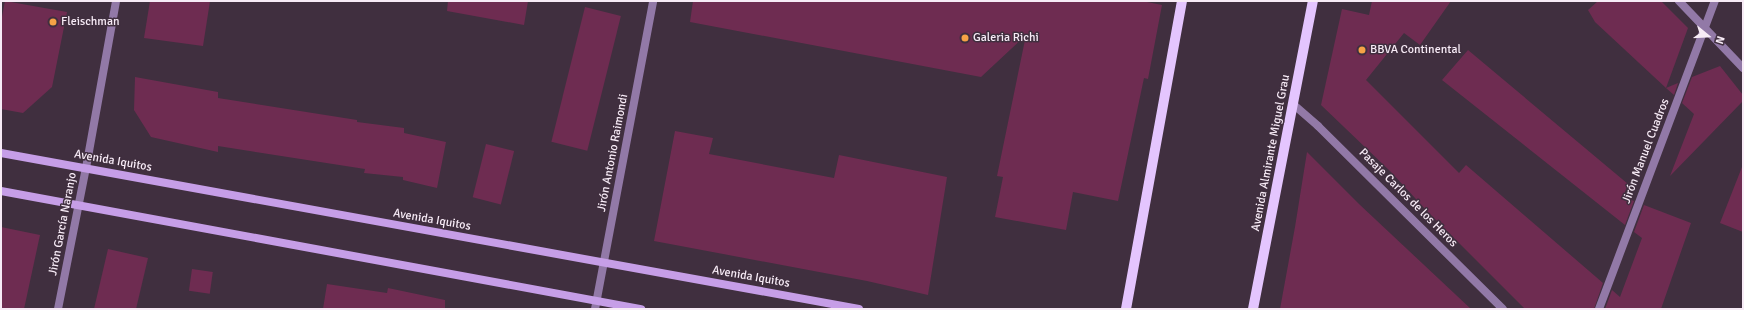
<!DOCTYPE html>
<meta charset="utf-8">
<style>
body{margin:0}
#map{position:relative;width:1744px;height:310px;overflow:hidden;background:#402f3f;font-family:Signika,sans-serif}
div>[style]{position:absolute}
.building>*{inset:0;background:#6e2c51;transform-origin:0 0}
.street>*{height:8px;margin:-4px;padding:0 4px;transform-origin:4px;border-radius:4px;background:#9279a7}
.secondary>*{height:8px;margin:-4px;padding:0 4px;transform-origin:4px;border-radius:4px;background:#c69ee7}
.primary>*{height:10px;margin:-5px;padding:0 5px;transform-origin:5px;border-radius:5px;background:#e4c5fe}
.dots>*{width:11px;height:11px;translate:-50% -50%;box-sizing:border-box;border:2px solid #402f3f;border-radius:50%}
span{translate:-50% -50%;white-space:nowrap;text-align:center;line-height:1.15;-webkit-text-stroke:3px #402f3f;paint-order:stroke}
.poi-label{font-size:12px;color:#f7ebf6}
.left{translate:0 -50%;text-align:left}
.street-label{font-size:12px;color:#f7ebf6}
.frame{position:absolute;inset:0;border:2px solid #f7ebf6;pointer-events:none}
.north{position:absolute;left:1688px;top:16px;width:40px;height:40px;-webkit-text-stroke:3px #402f3f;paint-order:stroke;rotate:108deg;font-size:11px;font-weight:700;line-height:16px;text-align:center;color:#f7ebf6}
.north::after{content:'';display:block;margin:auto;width:14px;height:18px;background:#f7ebf6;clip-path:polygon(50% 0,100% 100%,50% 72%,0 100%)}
</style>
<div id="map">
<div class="building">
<i style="clip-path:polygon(5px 1px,67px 12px,52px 87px,23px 113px,1px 109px,1px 22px)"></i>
<i style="clip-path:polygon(150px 1px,210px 1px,203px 46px,144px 38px)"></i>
<i style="clip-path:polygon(448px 1px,528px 1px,524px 25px,447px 11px)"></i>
<i style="clip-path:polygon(693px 1px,1142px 1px,1162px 5px,1148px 79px,1144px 78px,1118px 201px,1073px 192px,1066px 230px,995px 217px,1003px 177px,997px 176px,1026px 35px,981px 77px,690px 22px)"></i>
<i style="clip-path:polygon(1372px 1px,1451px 1px,1420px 45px,1404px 33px,1366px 80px,1459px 173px,1466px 165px,1603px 283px,1594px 309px,1525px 309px,1427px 211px,1391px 172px,1321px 105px,1342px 9px,1369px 15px)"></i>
<i style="clip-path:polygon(1598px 1px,1661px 1px,1688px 28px,1666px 88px,1595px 22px,1588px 10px)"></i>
<i style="left:585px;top:7px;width:37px;height:139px;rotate:14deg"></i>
<i style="clip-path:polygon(1468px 50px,1628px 184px,1623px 197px,1634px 201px,1625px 225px,1442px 80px)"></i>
<i style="clip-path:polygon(1720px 66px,1743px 95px,1743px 101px,1670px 176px,1694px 114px,1682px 103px,1692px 77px)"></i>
<i style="clip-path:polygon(135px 77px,218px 92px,218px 98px,357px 120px,357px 122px,404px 128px,404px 133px,446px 142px,437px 188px,403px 180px,403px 177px,364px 173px,365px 169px,218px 146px,218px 152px,151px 137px,134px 110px)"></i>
<i style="clip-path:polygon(1678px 83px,1674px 95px,1666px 88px)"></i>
<i style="clip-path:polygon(675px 131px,713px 138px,709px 154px,834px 178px,839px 155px,947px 177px,928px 295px,867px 281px,654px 241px)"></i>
<i style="left:486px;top:144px;width:29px;height:55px;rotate:14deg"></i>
<i style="clip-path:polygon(1307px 152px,1359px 204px,1471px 309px,1280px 309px,1295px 227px)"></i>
<i style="clip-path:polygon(1742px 167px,1743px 167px,1743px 232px,1720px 223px)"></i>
<i style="clip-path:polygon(1644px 205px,1691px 223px,1661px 309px,1605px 309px,1612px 290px,1620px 297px,1642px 238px,1634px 232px)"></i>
<i style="clip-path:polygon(1px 227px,40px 235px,24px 309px,1px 309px)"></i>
<i style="clip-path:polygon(108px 249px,148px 258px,136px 309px,94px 309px)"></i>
<i style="left:192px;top:269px;width:21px;height:22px;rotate:8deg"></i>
<i style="clip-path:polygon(327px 284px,387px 293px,388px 288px,445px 300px,445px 309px,323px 309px)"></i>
</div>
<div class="street">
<i style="left:1679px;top:1px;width:93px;rotate:46.3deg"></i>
<i style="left:1294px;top:105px;width:32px;rotate:41deg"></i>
<i style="left:1318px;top:126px;width:260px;rotate:44.7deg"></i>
<i style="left:58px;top:309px;width:144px;rotate:-78.8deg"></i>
<i style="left:86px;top:168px;width:170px;rotate:-79.8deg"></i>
<i style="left:595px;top:309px;width:313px;rotate:-79.3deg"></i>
<i style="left:1599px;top:309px;width:329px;rotate:-69.4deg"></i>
</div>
<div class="secondary">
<i style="left:1px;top:153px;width:872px;rotate:10.3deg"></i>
<i style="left:1px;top:191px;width:651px;rotate:10.45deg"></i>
</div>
<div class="primary">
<i style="left:1126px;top:309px;width:313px;rotate:-79.7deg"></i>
<i style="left:1253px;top:309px;width:314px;rotate:-79deg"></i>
</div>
<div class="dots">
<i style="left:53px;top:22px;background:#f6a246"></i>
<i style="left:965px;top:38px;background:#f6a246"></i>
<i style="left:1362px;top:50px;background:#f6a246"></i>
</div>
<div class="poi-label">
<span class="left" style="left:61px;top:22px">Fleischman</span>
<span class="left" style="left:973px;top:38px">Galeria Richi</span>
<span class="left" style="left:1370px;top:50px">BBVA Continental</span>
</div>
<div class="street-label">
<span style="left:1646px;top:151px;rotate:-69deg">Jirón Manuel Cuadros</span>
<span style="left:613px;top:153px;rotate:-79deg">Jirón Antonio Raimondi</span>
<span style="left:1271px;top:153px;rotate:-79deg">Avenida Almirante Miguel Grau</span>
<span style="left:113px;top:161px;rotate:10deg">Avenida Iquitos</span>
<span style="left:1408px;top:198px;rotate:45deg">Pasaje Carlos de los Heros</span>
<span style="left:432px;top:220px;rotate:10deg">Avenida Iquitos</span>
<span style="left:63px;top:224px;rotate:-79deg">Jirón García Naranjo</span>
<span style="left:751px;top:277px;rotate:10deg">Avenida Iquitos</span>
</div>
<div class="frame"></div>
<div class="north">N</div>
</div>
